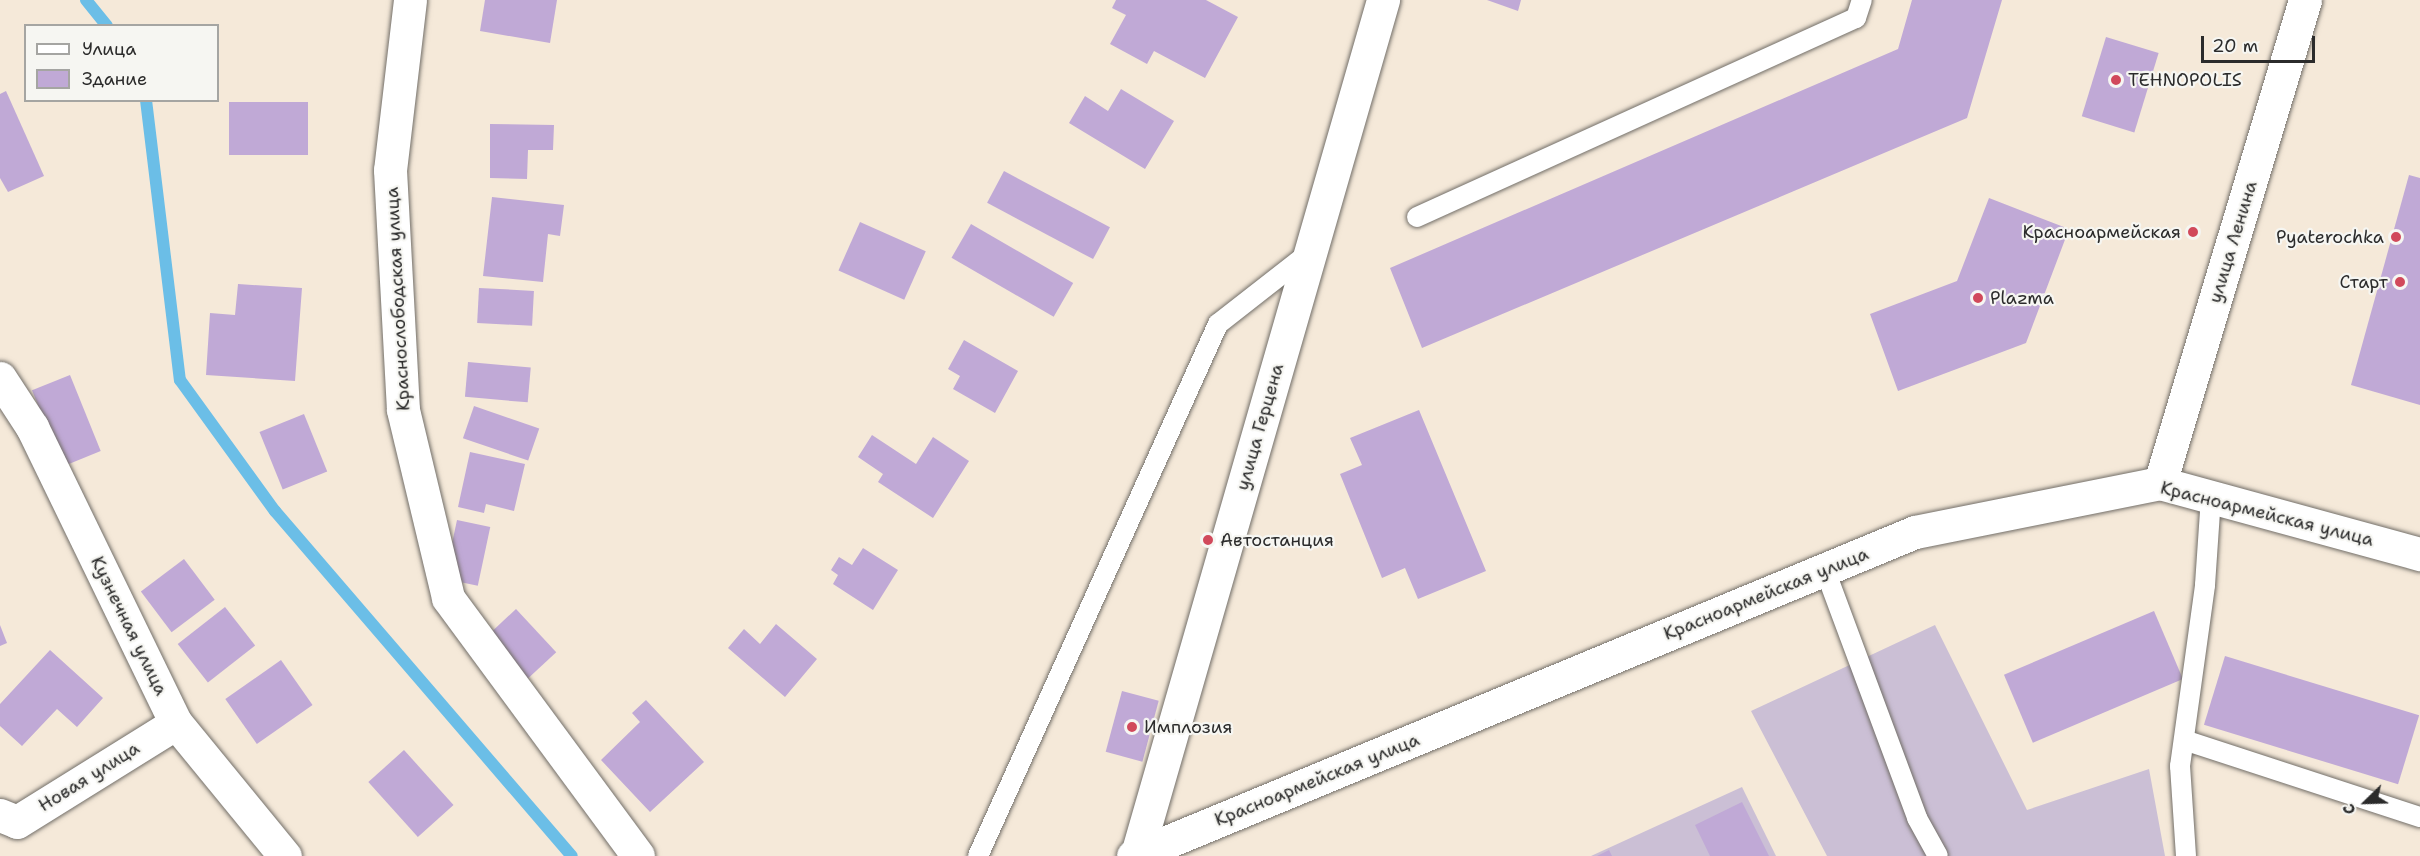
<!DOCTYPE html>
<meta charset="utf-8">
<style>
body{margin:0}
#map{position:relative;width:2420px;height:856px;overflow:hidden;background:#f5e9d9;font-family:"Shantell Sans",sans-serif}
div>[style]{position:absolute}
.industrial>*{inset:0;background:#cbbfd5}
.stream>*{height:12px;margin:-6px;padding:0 6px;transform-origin:6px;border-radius:6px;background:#6bbee7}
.building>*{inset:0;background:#c0a9d6;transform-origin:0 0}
.roads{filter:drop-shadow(0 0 2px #726e68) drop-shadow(0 0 2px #726e68)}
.service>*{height:20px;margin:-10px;padding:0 10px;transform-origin:10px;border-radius:10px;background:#fff}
.minor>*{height:33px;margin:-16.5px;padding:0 16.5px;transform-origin:16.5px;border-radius:16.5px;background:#fff}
.tertiary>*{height:33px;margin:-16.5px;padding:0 16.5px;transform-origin:16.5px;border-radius:16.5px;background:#fff}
.dots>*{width:16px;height:16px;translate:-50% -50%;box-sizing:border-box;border:3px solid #f6f6f2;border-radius:50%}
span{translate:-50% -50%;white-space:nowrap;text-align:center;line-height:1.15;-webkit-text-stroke:4.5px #f6f6f2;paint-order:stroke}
.poi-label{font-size:18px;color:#2b2b2b}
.left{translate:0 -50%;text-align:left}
.right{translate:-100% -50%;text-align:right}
.street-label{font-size:18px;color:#2b2b2b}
.legend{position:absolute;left:24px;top:24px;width:195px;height:78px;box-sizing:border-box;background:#f6f6f2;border:2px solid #a5a5a2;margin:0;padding:8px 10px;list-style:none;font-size:18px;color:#2b2b2b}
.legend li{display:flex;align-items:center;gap:12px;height:30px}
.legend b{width:30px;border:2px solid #a5a5a2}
.north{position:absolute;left:2336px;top:772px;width:60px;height:60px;-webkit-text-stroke:4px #f6f6f2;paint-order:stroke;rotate:247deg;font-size:16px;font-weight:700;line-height:24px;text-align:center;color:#2b2b2b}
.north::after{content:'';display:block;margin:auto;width:21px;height:27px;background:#2b2b2b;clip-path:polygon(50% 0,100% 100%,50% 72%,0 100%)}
.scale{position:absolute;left:2201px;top:36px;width:114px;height:27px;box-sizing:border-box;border:3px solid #2b2b2b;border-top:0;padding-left:8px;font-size:18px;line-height:21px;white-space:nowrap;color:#2b2b2b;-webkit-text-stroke:4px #f6f6f2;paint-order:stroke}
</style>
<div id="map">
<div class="industrial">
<i style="clip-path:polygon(1935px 625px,2027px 810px,2149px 769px,2165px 856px,1827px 856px,1751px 711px)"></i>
<i style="clip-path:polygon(1742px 787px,1776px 856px,1591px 856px)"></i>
</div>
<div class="stream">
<i style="left:86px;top:0;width:33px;rotate:51deg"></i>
<i style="left:146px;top:100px;width:282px;rotate:83.1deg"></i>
<i style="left:180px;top:380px;width:162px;rotate:54.1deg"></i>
<i style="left:275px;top:511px;width:455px;rotate:49.3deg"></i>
</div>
<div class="building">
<i style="clip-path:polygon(485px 0,557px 0,550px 43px,480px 31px)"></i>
<i style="clip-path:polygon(1116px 0,1206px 0,1238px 17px,1205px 78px,1154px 51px,1147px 64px,1110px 44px,1126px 15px,1112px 8px)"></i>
<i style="clip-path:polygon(1487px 0,1521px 0,1518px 11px)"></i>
<i style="clip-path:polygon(1912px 0,2002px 0,1967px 118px,1422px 348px,1390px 268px,1898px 49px)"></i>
<i style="left:2106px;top:37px;width:55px;height:83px;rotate:17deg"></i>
<i style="clip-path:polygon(1121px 89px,1174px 121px,1145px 169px,1069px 123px,1085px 96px,1108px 111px)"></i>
<i style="clip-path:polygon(6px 91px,44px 176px,8px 192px,0 178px,0 94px)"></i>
<i style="left:229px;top:102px;width:79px;height:53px"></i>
<i style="clip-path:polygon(490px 124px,554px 125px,553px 150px,528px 150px,527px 179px,490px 178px)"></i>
<i style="left:1004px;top:171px;width:120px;height:36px;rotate:28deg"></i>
<i style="clip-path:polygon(2409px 175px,2420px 178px,2420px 405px,2351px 385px)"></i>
<i style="clip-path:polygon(492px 197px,564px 205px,560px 236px,548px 234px,543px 282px,483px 276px)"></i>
<i style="clip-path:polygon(1989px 198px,2069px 229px,2026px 343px,1898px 391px,1870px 314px,1957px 281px)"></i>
<i style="left:860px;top:222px;width:72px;height:53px;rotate:24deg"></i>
<i style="left:971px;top:224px;width:118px;height:39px;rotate:30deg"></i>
<i style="clip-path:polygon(238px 284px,302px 288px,295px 381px,206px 375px,210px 313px,235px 315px)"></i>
<i style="left:479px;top:288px;width:55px;height:35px;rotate:3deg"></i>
<i style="clip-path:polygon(964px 340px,1018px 371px,995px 413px,953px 389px,960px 376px,948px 369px)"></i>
<i style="left:468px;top:362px;width:63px;height:35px;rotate:5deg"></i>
<i style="left:70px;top:375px;width:82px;height:41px;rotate:68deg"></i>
<i style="left:474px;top:406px;width:69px;height:34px;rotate:19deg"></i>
<i style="clip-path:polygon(1419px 410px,1486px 571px,1418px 599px,1405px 568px,1382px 578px,1340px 474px,1362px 465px,1350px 438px)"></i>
<i style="left:304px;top:414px;width:62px;height:48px;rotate:68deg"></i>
<i style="clip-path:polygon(872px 435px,916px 464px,933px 437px,969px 461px,933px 518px,878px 482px,883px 474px,858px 457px)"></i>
<i style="clip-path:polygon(470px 452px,525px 464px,514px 511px,486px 504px,484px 513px,458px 507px)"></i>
<i style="left:457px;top:520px;width:34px;height:60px;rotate:12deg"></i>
<i style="clip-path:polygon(863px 548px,898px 570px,873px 610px,833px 584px,838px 575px,831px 570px,839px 557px,852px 565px)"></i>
<i style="left:184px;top:559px;width:51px;height:54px;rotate:53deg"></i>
<i style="left:225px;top:607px;width:49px;height:60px;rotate:52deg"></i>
<i style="left:516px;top:609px;width:59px;height:45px;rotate:47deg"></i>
<i style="left:2154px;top:611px;width:74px;height:163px;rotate:67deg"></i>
<i style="clip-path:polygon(776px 624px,817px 659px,785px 697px,728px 648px,744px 629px,760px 644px)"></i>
<i style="clip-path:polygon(0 625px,7px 643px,0 646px)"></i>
<i style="clip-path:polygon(50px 650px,103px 698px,77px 727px,57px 709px,22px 746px,0 726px,0 704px)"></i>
<i style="left:2225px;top:656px;width:203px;height:72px;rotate:17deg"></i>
<i style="left:281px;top:660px;width:55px;height:68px;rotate:55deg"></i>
<i style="left:1122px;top:691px;width:38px;height:63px;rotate:15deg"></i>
<i style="clip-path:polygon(646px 700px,704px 762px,650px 812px,601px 760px,640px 722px,632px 713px)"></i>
<i style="left:404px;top:750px;width:74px;height:48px;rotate:48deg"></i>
<i style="clip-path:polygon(1742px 802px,1769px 856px,1710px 856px,1695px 825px)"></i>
<i style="clip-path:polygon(1609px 850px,1612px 856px,1597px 856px)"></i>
</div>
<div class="roads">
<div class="service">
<i style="left:1417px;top:217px;width:482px;rotate:-24.4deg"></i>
<i style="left:1856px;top:18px;width:19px;rotate:-72deg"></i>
<i style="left:1825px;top:570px;width:265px;rotate:69.6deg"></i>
<i style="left:1917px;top:818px;width:43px;rotate:61.1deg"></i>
<i style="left:2184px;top:740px;width:248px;rotate:18.1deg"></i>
<i style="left:978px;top:856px;width:584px;rotate:-65.72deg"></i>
<i style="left:1218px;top:324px;width:115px;rotate:-38deg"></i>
<i style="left:2186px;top:856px;width:90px;rotate:-93.8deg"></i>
<i style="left:2180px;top:766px;width:183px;rotate:-82.1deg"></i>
<i style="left:2205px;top:585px;width:88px;rotate:-86.1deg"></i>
</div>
<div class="minor">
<i style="left:410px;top:0;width:171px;rotate:96.7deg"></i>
<i style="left:390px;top:170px;width:240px;rotate:86.9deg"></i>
<i style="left:403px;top:410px;width:193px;rotate:76.5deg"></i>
<i style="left:448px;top:598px;width:320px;rotate:53.6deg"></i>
<i style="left:0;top:378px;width:59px;rotate:56.9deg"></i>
<i style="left:32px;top:427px;width:329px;rotate:64.1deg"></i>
<i style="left:176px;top:723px;width:172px;rotate:50.7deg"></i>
<i style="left:0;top:815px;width:18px;rotate:22deg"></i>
<i style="left:17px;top:822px;width:187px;rotate:-31.9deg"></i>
<i style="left:1137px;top:854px;width:889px;rotate:-73.93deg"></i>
</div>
<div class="tertiary">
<i style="left:2160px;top:483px;width:504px;rotate:-73.29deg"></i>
<i style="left:1133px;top:856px;width:846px;rotate:-22.51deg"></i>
<i style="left:1915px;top:532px;width:250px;rotate:-11.3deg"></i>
<i style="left:2160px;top:483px;width:270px;rotate:15.3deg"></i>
</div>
</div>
<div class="dots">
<i style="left:2116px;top:80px;background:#d1495b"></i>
<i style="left:2193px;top:232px;background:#d1495b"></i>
<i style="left:2396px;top:237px;background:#d1495b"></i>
<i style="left:2400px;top:282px;background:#d1495b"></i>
<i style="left:1978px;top:298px;background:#d1495b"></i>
<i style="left:1208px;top:540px;background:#d1495b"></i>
<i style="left:1132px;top:727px;background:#d1495b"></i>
</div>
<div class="poi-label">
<span class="left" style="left:2128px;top:80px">TEHNOPOLIS</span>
<span class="right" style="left:2181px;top:232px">Красноармейская</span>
<span class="right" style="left:2384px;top:237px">Pyaterochka</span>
<span class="right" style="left:2388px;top:282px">Старт</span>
<span class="left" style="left:1990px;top:298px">Plazma</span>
<span class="left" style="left:1220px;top:540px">Автостанция</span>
<span class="left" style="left:1144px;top:727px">Имплозия</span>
</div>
<div class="street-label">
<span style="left:2233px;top:242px;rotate:-73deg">улица Ленина</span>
<span style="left:398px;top:299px;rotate:-93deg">Краснослободская улица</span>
<span style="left:1260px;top:427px;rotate:-74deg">улица Герцена</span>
<span style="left:2267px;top:514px;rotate:14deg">Красноармейская улица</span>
<span style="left:1766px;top:594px;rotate:-22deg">Красноармейская улица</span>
<span style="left:129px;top:626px;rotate:64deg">Кузнечная улица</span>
<span style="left:89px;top:777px;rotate:-32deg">Новая улица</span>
<span style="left:1317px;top:780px;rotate:-22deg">Красноармейская улица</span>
</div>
<ul class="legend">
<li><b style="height:8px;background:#fff"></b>Улица</li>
<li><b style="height:16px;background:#c0a9d6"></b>Здание</li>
</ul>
<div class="north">С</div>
<div class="scale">20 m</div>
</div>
